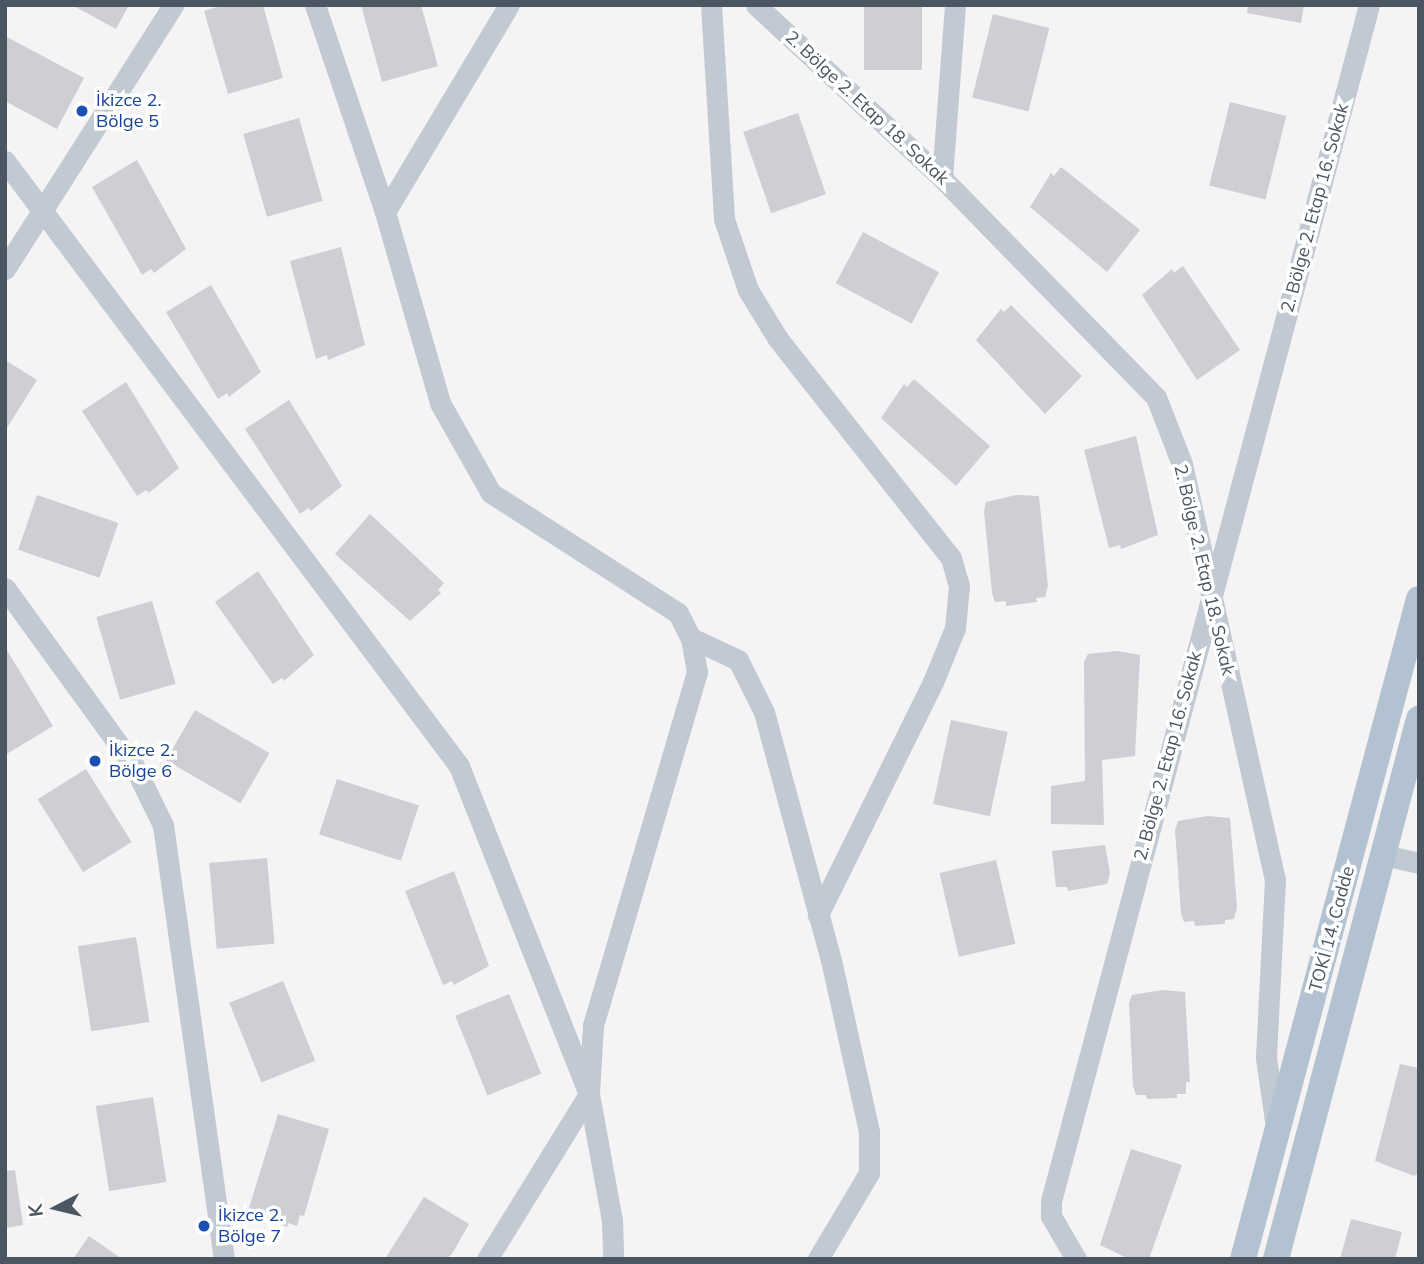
<!DOCTYPE html>
<meta charset="utf-8">
<style>
body{margin:0}
#map{position:relative;width:1424px;height:1264px;overflow:hidden;background:#f5f3f3;font-family:Mulish,sans-serif}
div>[style]{position:absolute}
.building>*{inset:0;background:#cdcfd5;transform-origin:0 0}
.minor>*{height:21px;margin:-10.5px;padding:0 10.5px;transform-origin:10.5px;border-radius:10.5px;background:#c1cad2}
.major>*{height:26px;margin:-13px;padding:0 13px;transform-origin:13px;border-radius:13px;background:#b3c2d1}
.dots>*{width:19px;height:19px;translate:-50% -50%;box-sizing:border-box;border:4px solid #fff;border-radius:50%}
span{translate:-50% -50%;white-space:nowrap;text-align:center;line-height:1.15;-webkit-text-stroke:7px #fff;paint-order:stroke}
.transit-label{font-size:18px;color:#164399}
.left{translate:0 -50%;text-align:left}
.street-label{font-size:18px;color:#4a5661}
.frame{position:absolute;inset:0;border:7px solid #4a5661;pointer-events:none}
.north{position:absolute;left:21px;top:1173px;width:70px;height:70px;-webkit-text-stroke:5px #fff;paint-order:stroke;rotate:263deg;font-size:19px;font-weight:700;line-height:28px;text-align:center;color:#4a5661}
.north::after{content:'';display:block;margin:auto;width:24px;height:32px;background:#4a5661;clip-path:polygon(50% 0,100% 100%,50% 72%,0 100%)}
</style>
<div id="map">
<div class="building">
<i style="clip-path:polygon(72px 5px,129px 5px,116px 29px)"></i>
<i style="clip-path:polygon(223px 5px,263px 5px,283px 78px,228px 94px,204px 11px)"></i>
<i style="clip-path:polygon(361px 5px,421px 5px,438px 66px,382px 82px)"></i>
<i style="left:864px;top:5px;width:58px;height:65px"></i>
<i style="clip-path:polygon(1248px 5px,1304px 5px,1301px 23px,1247px 13px)"></i>
<i style="left:993px;top:14px;width:58px;height:86px;rotate:14deg"></i>
<i style="clip-path:polygon(5px 36px,84px 78px,57px 129px,5px 101px)"></i>
<i style="left:1230px;top:102px;width:58px;height:86px;rotate:14deg"></i>
<i style="left:798px;top:113px;width:86px;height:58px;rotate:71deg"></i>
<i style="left:299px;top:118px;width:86px;height:58px;rotate:74deg"></i>
<i style="clip-path:polygon(137px 160px,186px 249px,154px 273px,151px 269px,142px 275px,92px 187px)"></i>
<i style="clip-path:polygon(1061px 167px,1140px 230px,1107px 272px,1030px 207px,1051px 173px,1054px 176px)"></i>
<i style="left:863px;top:232px;width:86px;height:58px;rotate:28deg"></i>
<i style="clip-path:polygon(341px 247px,365px 345px,328px 360px,327px 355px,316px 359px,290px 261px)"></i>
<i style="clip-path:polygon(1183px 266px,1240px 350px,1197px 380px,1142px 295px,1172px 269px,1174px 273px)"></i>
<i style="clip-path:polygon(211px 285px,261px 372px,229px 397px,227px 393px,218px 399px,166px 312px)"></i>
<i style="clip-path:polygon(1011px 305px,1082px 376px,1045px 414px,976px 340px,1001px 309px,1004px 312px)"></i>
<i style="clip-path:polygon(5px 360px,37px 380px,5px 431px)"></i>
<i style="clip-path:polygon(914px 379px,990px 446px,956px 486px,881px 418px,904px 384px,907px 387px)"></i>
<i style="clip-path:polygon(126px 382px,179px 468px,149px 493px,146px 490px,137px 496px,82px 411px)"></i>
<i style="clip-path:polygon(289px 400px,342px 486px,311px 511px,308px 508px,300px 514px,245px 429px)"></i>
<i style="clip-path:polygon(1136px 436px,1158px 535px,1121px 549px,1120px 545px,1109px 548px,1084px 450px)"></i>
<i style="left:37px;top:495px;width:86px;height:58px;rotate:19deg"></i>
<i style="clip-path:polygon(1016px 495px,1039px 496px,1048px 586px,1045px 597px,1036px 598px,1037px 602px,1006px 606px,1006px 601px,995px 602px,992px 593px,984px 511px,986px 502px)"></i>
<i style="clip-path:polygon(370px 514px,444px 583px,438px 590px,441px 593px,410px 621px,335px 554px)"></i>
<i style="clip-path:polygon(258px 571px,314px 655px,284px 681px,282px 678px,273px 684px,215px 602px)"></i>
<i style="left:152px;top:601px;width:86px;height:58px;rotate:74deg"></i>
<i style="clip-path:polygon(5px 647px,53px 726px,5px 755px)"></i>
<i style="clip-path:polygon(1117px 651px,1140px 655px,1135px 756px,1102px 760px,1104px 825px,1051px 824px,1051px 786px,1085px 781px,1084px 662px,1088px 654px)"></i>
<i style="left:195px;top:710px;width:86px;height:58px;rotate:30deg"></i>
<i style="left:951px;top:720px;width:58px;height:86px;rotate:12deg"></i>
<i style="left:86px;top:769px;width:86px;height:57px;rotate:58deg"></i>
<i style="left:337px;top:779px;width:86px;height:58px;rotate:18deg"></i>
<i style="clip-path:polygon(1207px 816px,1230px 818px,1237px 907px,1234px 919px,1225px 920px,1225px 924px,1195px 926px,1194px 921px,1184px 922px,1181px 913px,1175px 830px,1178px 821px)"></i>
<i style="clip-path:polygon(1105px 845px,1110px 873px,1107px 884px,1068px 891px,1067px 887px,1056px 887px,1052px 851px)"></i>
<i style="left:267px;top:858px;width:86px;height:58px;rotate:85deg"></i>
<i style="left:996px;top:860px;width:86px;height:58px;rotate:77deg"></i>
<i style="clip-path:polygon(454px 871px,489px 966px,454px 985px,452px 981px,443px 985px,405px 891px)"></i>
<i style="left:136px;top:937px;width:86px;height:59px;rotate:81deg"></i>
<i style="left:283px;top:981px;width:86px;height:58px;rotate:68deg"></i>
<i style="clip-path:polygon(1162px 990px,1185px 992px,1190px 1082px,1186px 1082px,1186px 1094px,1177px 1094px,1177px 1098px,1147px 1099px,1146px 1095px,1136px 1095px,1133px 1086px,1129px 1003px,1132px 995px)"></i>
<i style="left:509px;top:994px;width:86px;height:58px;rotate:68deg"></i>
<i style="clip-path:polygon(1400px 1064px,1419px 1068px,1419px 1173px,1414px 1176px,1375px 1161px)"></i>
<i style="left:153px;top:1097px;width:86px;height:58px;rotate:81deg"></i>
<i style="clip-path:polygon(278px 1114px,329px 1129px,304px 1216px,300px 1215px,297px 1226px,288px 1223px,287px 1227px,248px 1211px)"></i>
<i style="clip-path:polygon(1131px 1149px,1182px 1165px,1149px 1259px,1129px 1259px,1100px 1245px)"></i>
<i style="clip-path:polygon(15px 1170px,23px 1225px,5px 1228px,5px 1171px)"></i>
<i style="clip-path:polygon(424px 1197px,469px 1224px,452px 1254px,446px 1259px,385px 1259px)"></i>
<i style="clip-path:polygon(1351px 1219px,1402px 1232px,1395px 1259px,1340px 1259px)"></i>
<i style="clip-path:polygon(89px 1236px,122px 1259px,73px 1259px)"></i>
</div>
<div class="minor">
<i style="left:315px;top:5px;width:219px;rotate:71.3deg"></i>
<i style="left:385px;top:212px;width:199px;rotate:73.9deg"></i>
<i style="left:440px;top:403px;width:103px;rotate:60.5deg"></i>
<i style="left:491px;top:493px;width:222px;rotate:32.7deg"></i>
<i style="left:678px;top:613px;width:28px;rotate:63deg"></i>
<i style="left:691px;top:638px;width:35px;rotate:80deg"></i>
<i style="left:697px;top:672px;width:369px;rotate:106.4deg"></i>
<i style="left:593px;top:1026px;width:68px;rotate:93.4deg"></i>
<i style="left:589px;top:1094px;width:129px;rotate:79.7deg"></i>
<i style="left:612px;top:1221px;width:38px;rotate:88deg"></i>
<i style="left:711px;top:5px;width:214px;rotate:86.5deg"></i>
<i style="left:724px;top:219px;width:75px;rotate:71.3deg"></i>
<i style="left:748px;top:290px;width:57px;rotate:58.5deg"></i>
<i style="left:778px;top:339px;width:279px;rotate:51.7deg"></i>
<i style="left:951px;top:558px;width:29px;rotate:74deg"></i>
<i style="left:959px;top:586px;width:42px;rotate:95.4deg"></i>
<i style="left:955px;top:628px;width:58px;rotate:112.2deg"></i>
<i style="left:933px;top:682px;width:260px;rotate:116.3deg"></i>
<i style="left:756px;top:5px;width:254px;rotate:42.9deg"></i>
<i style="left:942px;top:178px;width:306px;rotate:45.7deg"></i>
<i style="left:1156px;top:397px;width:72px;rotate:68.8deg"></i>
<i style="left:1182px;top:464px;width:425px;rotate:77.4deg"></i>
<i style="left:1275px;top:879px;width:179px;rotate:92.9deg"></i>
<i style="left:1266px;top:1058px;width:70px;rotate:81.8deg"></i>
<i style="left:5px;top:161px;width:756px;rotate:53.11deg"></i>
<i style="left:459px;top:766px;width:353px;rotate:68.4deg"></i>
<i style="left:589px;top:1094px;width:194px;rotate:121.7deg"></i>
<i style="left:942px;top:178px;width:173px;rotate:-85.7deg"></i>
<i style="left:385px;top:212px;width:241px;rotate:-59.1deg"></i>
<i style="left:5px;top:269px;width:313px;rotate:-57.5deg"></i>
<i style="left:5px;top:588px;width:218px;rotate:54deg"></i>
<i style="left:133px;top:764px;width:68px;rotate:63.8deg"></i>
<i style="left:163px;top:825px;width:438px;rotate:82deg"></i>
<i style="left:691px;top:638px;width:52px;rotate:25.1deg"></i>
<i style="left:738px;top:660px;width:58px;rotate:63.4deg"></i>
<i style="left:764px;top:712px;width:257px;rotate:74.9deg"></i>
<i style="left:831px;top:960px;width:176px;rotate:77.5deg"></i>
<i style="left:869px;top:1132px;width:41px;rotate:90deg"></i>
<i style="left:869px;top:1173px;width:100px;rotate:120.7deg"></i>
<i style="left:1384px;top:855px;width:36px;rotate:13deg"></i>
<i style="left:1076px;top:1259px;width:50px;rotate:-120.2deg"></i>
<i style="left:1051px;top:1216px;width:15px;rotate:-90deg"></i>
<i style="left:1051px;top:1201px;width:1238px;rotate:-75.11deg"></i>
</div>
<div class="major">
<i style="left:1243px;top:1259px;width:683px;rotate:-75.07deg"></i>
<i style="left:1276px;top:1259px;width:559px;rotate:-75.17deg"></i>
</div>
<div class="dots">
<i style="left:82px;top:111px;background:#1a4fb4"></i>
<i style="left:95px;top:761px;background:#1a4fb4"></i>
<i style="left:204px;top:1226px;background:#1a4fb4"></i>
</div>
<div class="transit-label">
<span class="left" style="left:96px;top:111px">İkizce 2.<br>Bölge 5</span>
<span class="left" style="left:109px;top:761px">İkizce 2.<br>Bölge 6</span>
<span class="left" style="left:218px;top:1226px">İkizce 2.<br>Bölge 7</span>
</div>
<div class="street-label">
<span style="left:867px;top:108px;rotate:43deg">2. Bölge 2. Etap 18. Sokak</span>
<span style="left:1315px;top:208px;rotate:-75deg">2. Bölge 2. Etap 16. Sokak</span>
<span style="left:1204px;top:570px;rotate:77deg">2. Bölge 2. Etap 18. Sokak</span>
<span style="left:1168px;top:756px;rotate:-75deg">2. Bölge 2. Etap 16. Sokak</span>
<span style="left:1332px;top:929px;rotate:-75deg">TOKİ 14. Cadde</span>
</div>
<div class="frame"></div>
<div class="north">K</div>
</div>
